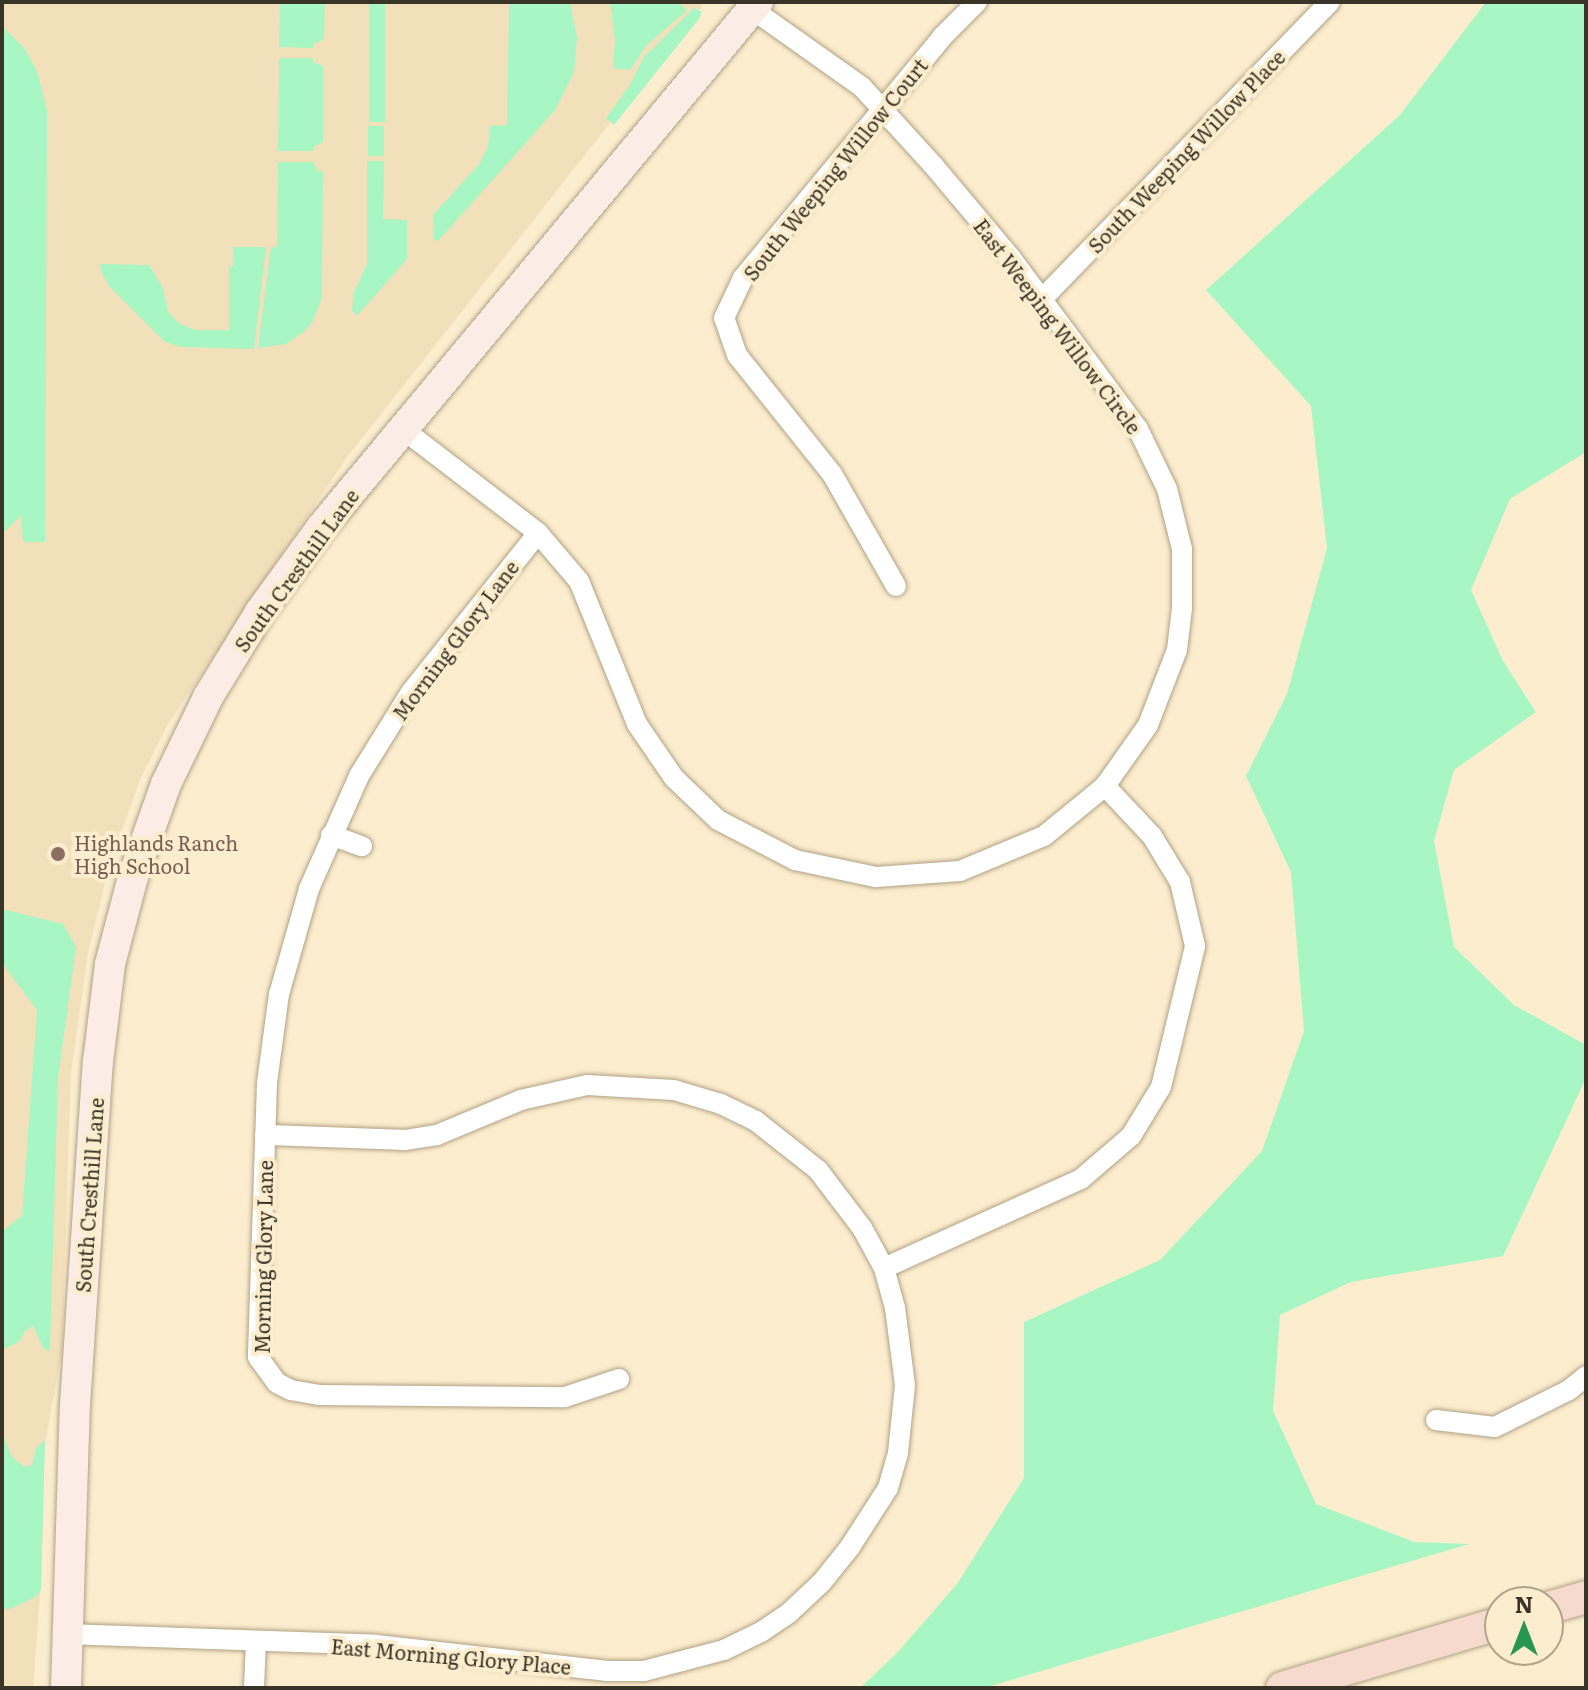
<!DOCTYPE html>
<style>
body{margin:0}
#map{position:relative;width:1588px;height:1690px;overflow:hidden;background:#fcedce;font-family:Literata,serif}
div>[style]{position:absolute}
.built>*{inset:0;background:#f2e0bb}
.green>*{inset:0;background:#a8f6c3;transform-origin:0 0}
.roads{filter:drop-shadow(0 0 2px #b0a285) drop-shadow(0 0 2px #b0a285)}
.street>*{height:20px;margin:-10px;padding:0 10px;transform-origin:10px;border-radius:10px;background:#fff}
.secondary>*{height:30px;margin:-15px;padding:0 15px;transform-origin:15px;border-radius:15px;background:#fbece6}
.primary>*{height:32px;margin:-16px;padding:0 16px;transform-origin:16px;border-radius:16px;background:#f7dace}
.dots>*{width:22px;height:22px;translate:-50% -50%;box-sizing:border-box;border:4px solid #fcedce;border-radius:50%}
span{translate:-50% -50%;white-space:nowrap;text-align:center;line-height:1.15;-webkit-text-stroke:8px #fcedce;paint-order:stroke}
.street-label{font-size:20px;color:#3a3428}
.education-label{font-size:20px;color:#785e54}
.left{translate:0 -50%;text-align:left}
.frame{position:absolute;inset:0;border:4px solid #3a3428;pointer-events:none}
.north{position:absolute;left:1484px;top:1586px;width:80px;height:80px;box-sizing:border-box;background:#fcedce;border:2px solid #aea38c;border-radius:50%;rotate:0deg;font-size:22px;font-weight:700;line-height:32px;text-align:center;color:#3a3428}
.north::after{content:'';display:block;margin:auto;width:28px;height:36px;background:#27964f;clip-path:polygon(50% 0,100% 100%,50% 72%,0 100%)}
</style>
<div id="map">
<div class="built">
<i style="clip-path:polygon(2px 2px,705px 2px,348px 456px,168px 724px,140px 780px,109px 867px,88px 953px,71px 1073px,62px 1351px,45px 1443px,41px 1582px,33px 1688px,2px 1688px)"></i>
</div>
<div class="green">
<i style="clip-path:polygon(280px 2px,325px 2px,324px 39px,313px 44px,313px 48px,279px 47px)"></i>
<i style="left:369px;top:2px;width:16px;height:120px"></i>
<i style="clip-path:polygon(509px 2px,570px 2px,577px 38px,574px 72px,555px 110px,439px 240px,434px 241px,433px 215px,480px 163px,488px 146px,490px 126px,507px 125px)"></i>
<i style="clip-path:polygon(610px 2px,678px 2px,687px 10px,647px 45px,630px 70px,613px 68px,615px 40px)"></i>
<i style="clip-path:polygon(1486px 2px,1586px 2px,1586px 452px,1510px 499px,1471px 590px,1503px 661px,1536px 712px,1454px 770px,1434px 841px,1454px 947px,1514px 1005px,1586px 1045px,1586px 1078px,1503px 1256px,1351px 1282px,1280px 1315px,1273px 1411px,1316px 1504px,1414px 1542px,1469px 1544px,984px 1688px,860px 1688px,897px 1653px,957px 1584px,1024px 1478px,1024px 1322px,1160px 1260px,1262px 1151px,1304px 1031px,1291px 872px,1246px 776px,1287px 694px,1327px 548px,1311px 406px,1206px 290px,1400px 115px)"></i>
<i style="clip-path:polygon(694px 8px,702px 12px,699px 19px,614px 125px,606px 118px,630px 85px,644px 57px)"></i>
<i style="clip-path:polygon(2px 26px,25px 49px,37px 71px,47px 110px,45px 542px,23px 542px,21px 516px,2px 534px)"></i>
<i style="clip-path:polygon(279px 58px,313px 58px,313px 62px,323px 66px,323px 142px,314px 147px,314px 151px,278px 151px)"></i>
<i style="left:368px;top:126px;width:16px;height:30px"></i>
<i style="clip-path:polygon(367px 161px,384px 161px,383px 219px,407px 220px,407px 259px,358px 315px,352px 311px,354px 292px,367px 264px)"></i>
<i style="clip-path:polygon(278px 162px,313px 162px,318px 171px,323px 172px,322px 298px,312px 323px,302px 333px,286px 344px,258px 348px,271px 247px,277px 247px)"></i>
<i style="clip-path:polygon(233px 247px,266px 247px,254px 349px,181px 347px,165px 342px,109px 286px,101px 271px,100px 264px,149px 265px,163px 288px,168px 311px,177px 322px,194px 330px,229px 330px,229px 266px,234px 266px)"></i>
<i style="clip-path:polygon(6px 910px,63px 924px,76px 947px,58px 1078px,50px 1352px,43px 1348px,33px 1326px,25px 1331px,20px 1341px,2px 1350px,2px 1231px,22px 1216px,37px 1010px,2px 963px,2px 911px)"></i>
<i style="clip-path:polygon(2px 1432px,12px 1457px,25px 1467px,32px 1465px,36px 1448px,45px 1440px,41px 1590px,36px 1597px,10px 1609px,2px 1608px)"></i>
</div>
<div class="roads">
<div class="street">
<i style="left:1041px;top:300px;width:415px;rotate:-45.9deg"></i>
<i style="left:404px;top:430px;width:169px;rotate:37.5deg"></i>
<i style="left:538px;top:533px;width:63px;rotate:49.5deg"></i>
<i style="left:579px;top:581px;width:154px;rotate:67.9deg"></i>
<i style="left:637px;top:724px;width:65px;rotate:55.6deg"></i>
<i style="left:674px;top:778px;width:61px;rotate:43.7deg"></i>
<i style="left:718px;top:820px;width:87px;rotate:27.5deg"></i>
<i style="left:795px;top:860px;width:83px;rotate:11.9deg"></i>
<i style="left:876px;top:877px;width:84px;rotate:-4.1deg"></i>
<i style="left:960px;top:871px;width:91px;rotate:-22.6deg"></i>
<i style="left:1044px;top:836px;width:79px;rotate:-39.3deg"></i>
<i style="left:1105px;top:786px;width:75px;rotate:-54.8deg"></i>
<i style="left:1148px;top:725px;width:80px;rotate:-68.9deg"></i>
<i style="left:1177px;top:650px;width:42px;rotate:-83.2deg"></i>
<i style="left:1182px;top:608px;width:59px;rotate:-90deg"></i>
<i style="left:1182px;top:549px;width:62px;rotate:-104deg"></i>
<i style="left:1167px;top:489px;width:67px;rotate:-115.8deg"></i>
<i style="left:1138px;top:429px;width:213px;rotate:-126.6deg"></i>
<i style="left:1011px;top:258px;width:121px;rotate:-130deg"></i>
<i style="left:933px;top:165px;width:105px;rotate:-132.3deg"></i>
<i style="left:862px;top:87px;width:135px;rotate:-144.7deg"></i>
<i style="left:538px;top:533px;width:203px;rotate:128.6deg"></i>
<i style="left:411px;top:692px;width:99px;rotate:121.8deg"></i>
<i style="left:359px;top:776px;width:124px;rotate:113.9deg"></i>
<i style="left:309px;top:889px;width:109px;rotate:105.9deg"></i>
<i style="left:279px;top:994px;width:90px;rotate:97.7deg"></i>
<i style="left:267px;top:1083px;width:274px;rotate:91.9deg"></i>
<i style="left:258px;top:1357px;width:32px;rotate:54deg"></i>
<i style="left:277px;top:1383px;width:16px;rotate:27deg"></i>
<i style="left:291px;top:1390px;width:28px;rotate:10deg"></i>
<i style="left:319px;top:1395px;width:246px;rotate:0.5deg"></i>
<i style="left:565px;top:1397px;width:57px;rotate:-18.4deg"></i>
<i style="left:896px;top:586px;width:129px;rotate:-119.7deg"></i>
<i style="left:832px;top:474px;width:152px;rotate:-128.6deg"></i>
<i style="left:737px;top:355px;width:39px;rotate:-109deg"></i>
<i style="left:724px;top:318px;width:44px;rotate:-64.6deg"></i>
<i style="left:743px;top:278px;width:314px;rotate:-50.4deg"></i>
<i style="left:943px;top:36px;width:48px;rotate:-45deg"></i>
<i style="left:331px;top:835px;width:33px;rotate:20deg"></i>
<i style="left:884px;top:1268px;width:216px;rotate:-24.3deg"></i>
<i style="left:1081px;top:1179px;width:66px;rotate:-40.7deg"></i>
<i style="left:1131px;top:1136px;width:57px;rotate:-58.5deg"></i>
<i style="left:1161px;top:1087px;width:145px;rotate:-76.4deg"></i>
<i style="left:1195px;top:946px;width:66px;rotate:-103.2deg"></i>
<i style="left:1180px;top:882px;width:54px;rotate:-121.3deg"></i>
<i style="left:1152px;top:836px;width:69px;rotate:-133.2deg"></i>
<i style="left:1436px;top:1420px;width:59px;rotate:6.8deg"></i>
<i style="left:1495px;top:1427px;width:83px;rotate:-26.6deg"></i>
<i style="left:1569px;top:1390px;width:22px;rotate:-39deg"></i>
<i style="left:68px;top:1634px;width:308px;rotate:2deg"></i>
<i style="left:376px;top:1645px;width:231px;rotate:6.4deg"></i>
<i style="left:606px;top:1671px;width:38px"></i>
<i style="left:644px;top:1671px;width:83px;rotate:-14.7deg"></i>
<i style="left:724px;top:1650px;width:41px;rotate:-25.9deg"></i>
<i style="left:761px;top:1632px;width:34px;rotate:-34deg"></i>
<i style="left:789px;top:1613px;width:45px;rotate:-43.2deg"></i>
<i style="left:822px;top:1582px;width:45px;rotate:-51.3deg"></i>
<i style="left:850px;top:1547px;width:70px;rotate:-57.2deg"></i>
<i style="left:888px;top:1488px;width:36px;rotate:-74deg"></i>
<i style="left:898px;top:1453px;width:68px;rotate:-84.1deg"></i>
<i style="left:905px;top:1385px;width:78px;rotate:-97.4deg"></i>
<i style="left:895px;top:1308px;width:41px;rotate:-105.4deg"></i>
<i style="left:884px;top:1268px;width:46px;rotate:-118.8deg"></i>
<i style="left:862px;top:1228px;width:73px;rotate:-127.2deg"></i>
<i style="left:818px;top:1170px;width:79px;rotate:-141.7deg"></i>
<i style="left:756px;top:1121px;width:39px;rotate:-154deg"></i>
<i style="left:721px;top:1104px;width:49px;rotate:-163.4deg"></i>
<i style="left:674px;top:1090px;width:87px;rotate:-176.7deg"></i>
<i style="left:587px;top:1085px;width:68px;rotate:167.2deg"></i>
<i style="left:521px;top:1100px;width:91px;rotate:157.4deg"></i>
<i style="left:437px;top:1135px;width:33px;rotate:171deg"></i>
<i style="left:404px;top:1140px;width:139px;rotate:-177.9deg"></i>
<i style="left:254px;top:1688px;width:47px;rotate:-87.6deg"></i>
</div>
<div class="secondary">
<i style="left:66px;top:1688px;width:283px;rotate:-88.2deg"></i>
<i style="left:75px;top:1405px;width:344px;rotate:-86.2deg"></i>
<i style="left:98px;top:1062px;width:99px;rotate:-83deg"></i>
<i style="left:110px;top:964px;width:90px;rotate:-75.2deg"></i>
<i style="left:133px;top:877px;width:99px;rotate:-70.5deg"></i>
<i style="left:166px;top:784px;width:97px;rotate:-64.2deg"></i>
<i style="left:208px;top:697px;width:100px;rotate:-58.5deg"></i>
<i style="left:260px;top:612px;width:104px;rotate:-54deg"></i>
<i style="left:321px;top:528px;width:684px;rotate:-50.28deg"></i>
</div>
<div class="primary">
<i style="left:1548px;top:1608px;width:40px;rotate:-16deg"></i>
<i style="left:1282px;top:1688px;width:227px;rotate:-16.6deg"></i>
</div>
</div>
<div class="dots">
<i style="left:58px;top:854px;background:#8d6e63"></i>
</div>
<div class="street-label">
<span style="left:1186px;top:151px;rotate:-46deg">South Weeping Willow Place</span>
<span style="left:835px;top:169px;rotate:-51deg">South Weeping Willow Court</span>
<span style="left:1058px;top:326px;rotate:53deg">East Weeping Willow Circle</span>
<span style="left:296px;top:570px;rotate:-54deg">South Cresthill Lane</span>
<span style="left:455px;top:640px;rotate:-53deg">Morning Glory Lane</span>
<span style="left:89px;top:1195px;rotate:-86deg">South Cresthill Lane</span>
<span style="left:263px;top:1257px;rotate:-89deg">Morning Glory Lane</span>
<span style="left:451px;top:1656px;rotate:5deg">East Morning Glory Place</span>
</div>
<div class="education-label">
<span class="left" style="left:74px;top:854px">Highlands Ranch<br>High School</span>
</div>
<div class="frame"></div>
<div class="north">N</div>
</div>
